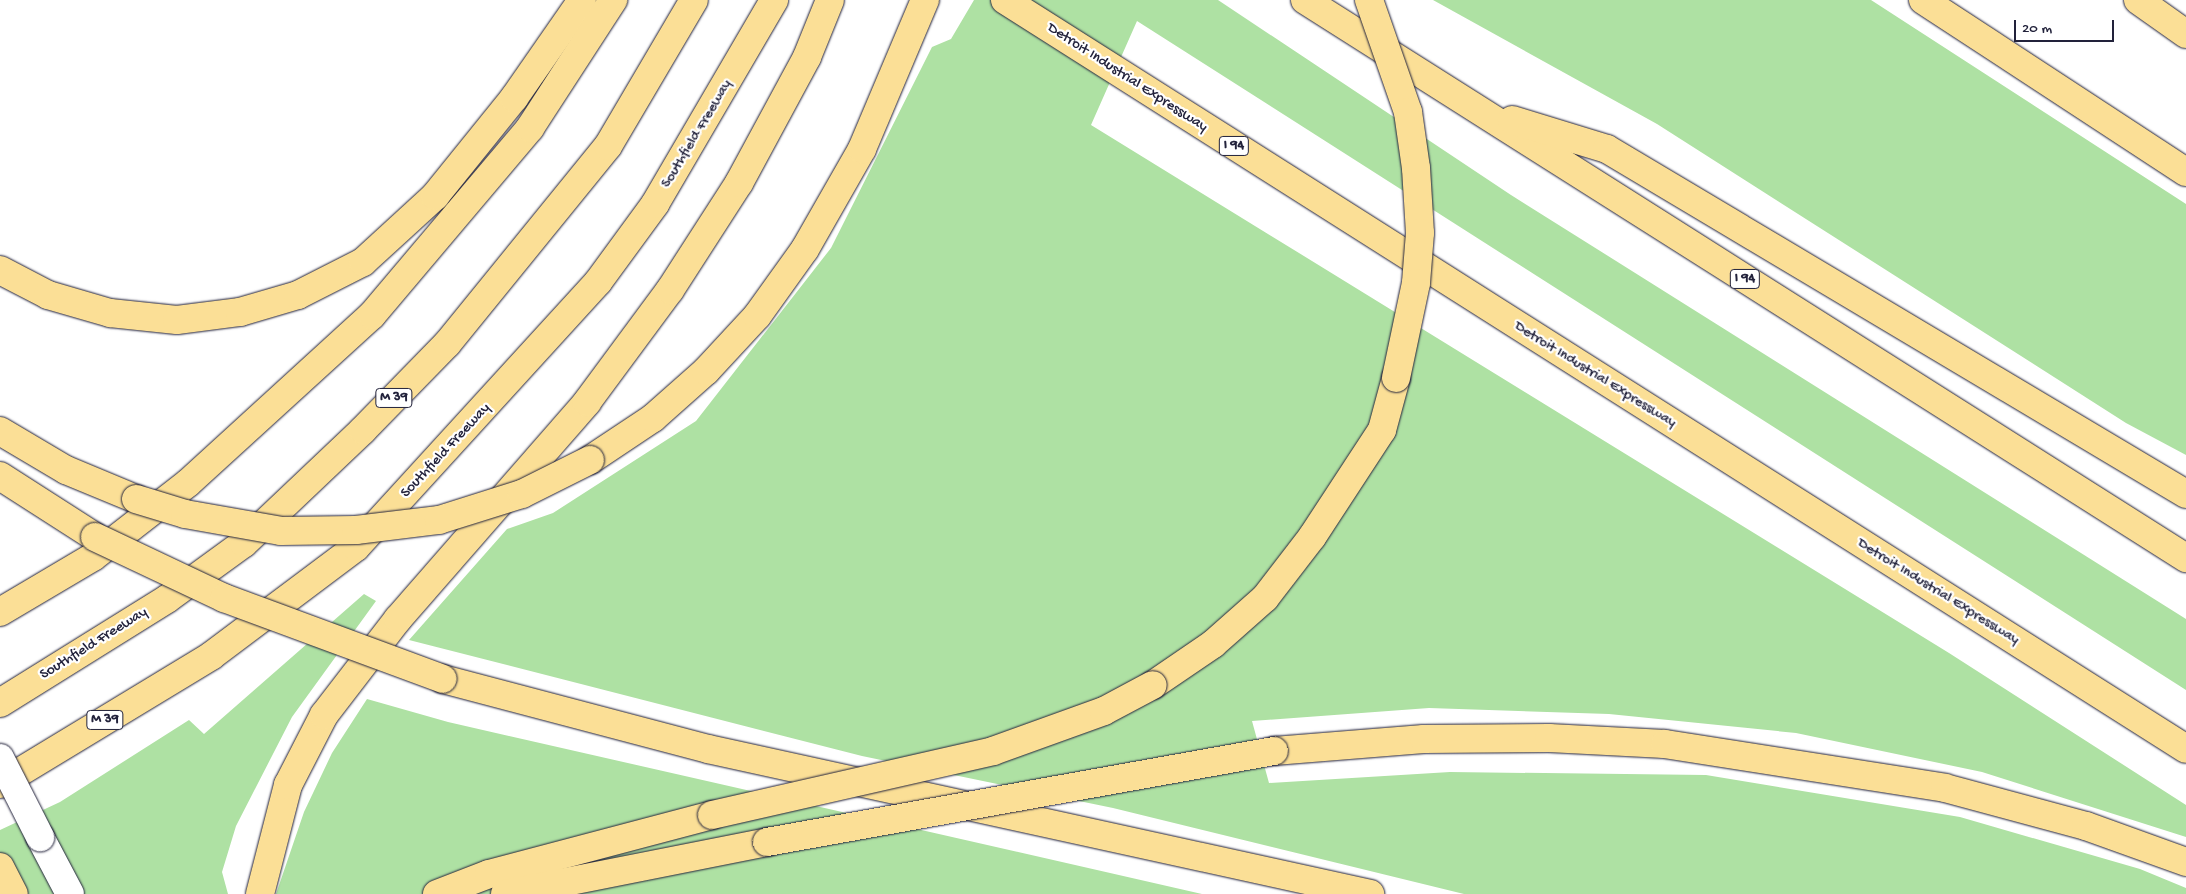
<!DOCTYPE html>
<style>
body{margin:0}
#map{position:relative;width:2186px;height:894px;overflow:hidden;background:#fff;font-family:"Gochi Hand",sans-serif}
div>[style]{position:absolute}
.green>*{inset:0;background:#aee1a3}
.roads{filter:drop-shadow(0 0 1px #22223b) drop-shadow(0 0 1px #22223b)}
.secondary>*{height:28px;margin:-14px;padding:0 14px;transform-origin:14px;border-radius:14px;background:#fff}
.highway>*{height:28px;margin:-14px;padding:0 14px;transform-origin:14px;border-radius:14px;background:#fbdf96}
.bridges{filter:drop-shadow(0 0 1px #22223b) drop-shadow(0 0 1px #22223b)}
.secondary-bridge>*{height:28px;margin:-14px;padding:0 14px;transform-origin:14px;border-radius:14px;background:#fff}
.highway-bridge>*{height:28px;margin:-14px;padding:0 14px;transform-origin:14px;border-radius:14px;background:#fbdf96}
span{translate:-50% -50%;white-space:nowrap;text-align:center;line-height:1.15;-webkit-text-stroke:4.5px #fff;paint-order:stroke}
.shield-label span{padding:1px 4px;background:#fff;border:1px solid;border-radius:4px;-webkit-text-stroke-width:0}
.shield-label{font-size:14px;color:#22223b;font-weight:700}
.street-label{font-size:15px;color:#22223b}
.scale{position:absolute;left:2014px;top:20px;width:100px;height:22px;box-sizing:border-box;border:2px solid #22223b;border-top:0;padding-left:6px;font-size:15px;line-height:18px;white-space:nowrap;color:#22223b;-webkit-text-stroke:4px #fff;paint-order:stroke}
</style>
<div id="map">
<div class="green">
<i style="clip-path:polygon(974px 0,1218px 0,1511px 195px,2186px 619px,2186px 690px,1137px 21px,1091px 125px,1949px 653px,2186px 805px,2186px 837px,1982px 772px,1796px 733px,1609px 714px,1429px 708px,1252px 721px,1269px 783px,1450px 772px,1706px 775px,1960px 817px,2140px 869px,2186px 888px,2186px 894px,1464px 894px,1113px 808px,862px 756px,409px 640px,507px 529px,553px 513px,696px 421px,831px 248px,932px 47px,951px 39px)"></i>
<i style="clip-path:polygon(1433px 0,1871px 0,2186px 204px,2186px 455px,2126px 423px,1657px 124px)"></i>
<i style="clip-path:polygon(364px 594px,376px 601px,292px 717px,236px 826px,222px 872px,228px 894px,0 894px,0 830px,60px 802px,189px 720px,204px 734px)"></i>
<i style="clip-path:polygon(367px 699px,448px 722px,1202px 894px,276px 894px,304px 812px,332px 753px)"></i>
</div>
<div class="roads">
<div class="secondary">
<i style="left:40px;top:837px;width:64px;rotate:62.2deg"></i>
</div>
<div class="highway">
<i style="left:1005px;top:0;width:1398px;rotate:32.38deg"></i>
<i style="left:1305px;top:0;width:1043px;rotate:32.35deg"></i>
<i style="left:1923px;top:0;width:314px;rotate:33.2deg"></i>
<i style="left:2138px;top:0;width:59px;rotate:35.3deg"></i>
<i style="left:1512px;top:120px;width:99px;rotate:17deg"></i>
<i style="left:1607px;top:149px;width:674px;rotate:30.79deg"></i>
<i style="left:0;top:270px;width:54px;rotate:27.5deg"></i>
<i style="left:48px;top:295px;width:65px;rotate:16.2deg"></i>
<i style="left:110px;top:313px;width:67px;rotate:6deg"></i>
<i style="left:177px;top:320px;width:64px;rotate:-7.2deg"></i>
<i style="left:240px;top:312px;width:60px;rotate:-16.3deg"></i>
<i style="left:298px;top:295px;width:73px;rotate:-26.9deg"></i>
<i style="left:363px;top:262px;width:98px;rotate:-42.5deg"></i>
<i style="left:435px;top:196px;width:126px;rotate:-51.1deg"></i>
<i style="left:514px;top:98px;width:119px;rotate:-55.2deg"></i>
<i style="left:0;top:431px;width:77px;rotate:30.6deg"></i>
<i style="left:66px;top:470px;width:76px;rotate:22.5deg"></i>
<i style="left:590px;top:460px;width:76px;rotate:-33.7deg"></i>
<i style="left:653px;top:418px;width:71px;rotate:-41.6deg"></i>
<i style="left:706px;top:371px;width:75px;rotate:-47.2deg"></i>
<i style="left:757px;top:316px;width:82px;rotate:-54.4deg"></i>
<i style="left:805px;top:249px;width:115px;rotate:-60.3deg"></i>
<i style="left:862px;top:149px;width:162px;rotate:-67.1deg"></i>
<i style="left:0;top:476px;width:113px;rotate:32.7deg"></i>
<i style="left:0;top:612px;width:108px;rotate:-30.6deg"></i>
<i style="left:93px;top:557px;width:120px;rotate:-37.9deg"></i>
<i style="left:188px;top:483px;width:249px;rotate:-42.4deg"></i>
<i style="left:372px;top:315px;width:245px;rotate:-49.8deg"></i>
<i style="left:530px;top:128px;width:153px;rotate:-57deg"></i>
<i style="left:443px;top:679px;width:274px;rotate:14.8deg"></i>
<i style="left:708px;top:749px;width:678px;rotate:12.35deg"></i>
<i style="left:1153px;top:685px;width:73px;rotate:-34.3deg"></i>
<i style="left:1213px;top:644px;width:69px;rotate:-41.5deg"></i>
<i style="left:1265px;top:598px;width:77px;rotate:-52.4deg"></i>
<i style="left:1312px;top:537px;width:128px;rotate:-56.8deg"></i>
<i style="left:1382px;top:430px;width:54px;rotate:-74.9deg"></i>
<i style="left:0;top:703px;width:197px;rotate:-31.9deg"></i>
<i style="left:167px;top:599px;width:95px;rotate:-36deg"></i>
<i style="left:244px;top:543px;width:164px;rotate:-43.5deg"></i>
<i style="left:363px;top:430px;width:120px;rotate:-45.7deg"></i>
<i style="left:447px;top:344px;width:255px;rotate:-50.9deg"></i>
<i style="left:608px;top:146px;width:169px;rotate:-59.5deg"></i>
<i style="left:1274px;top:751px;width:150px;rotate:-4.6deg"></i>
<i style="left:1424px;top:739px;width:125px;rotate:-0.5deg"></i>
<i style="left:1549px;top:738px;width:116px;rotate:3deg"></i>
<i style="left:1665px;top:744px;width:283px;rotate:8.9deg"></i>
<i style="left:1945px;top:788px;width:146px;rotate:15.1deg"></i>
<i style="left:2086px;top:826px;width:106px;rotate:19.8deg"></i>
<i style="left:0;top:784px;width:247px;rotate:-31.2deg"></i>
<i style="left:211px;top:656px;width:181px;rotate:-36.9deg"></i>
<i style="left:356px;top:547px;width:359px;rotate:-47.6deg"></i>
<i style="left:598px;top:282px;width:97px;rotate:-53.8deg"></i>
<i style="left:655px;top:204px;width:236px;rotate:-59.7deg"></i>
<i style="left:0;top:867px;width:30px;rotate:63deg"></i>
<i style="left:260px;top:894px;width:113px;rotate:-75.6deg"></i>
<i style="left:288px;top:785px;width:79px;rotate:-62.8deg"></i>
<i style="left:324px;top:715px;width:121px;rotate:-52.4deg"></i>
<i style="left:398px;top:619px;width:288px;rotate:-48.9deg"></i>
<i style="left:587px;top:402px;width:139px;rotate:-53.5deg"></i>
<i style="left:670px;top:290px;width:127px;rotate:-57.2deg"></i>
<i style="left:739px;top:183px;width:143px;rotate:-61.6deg"></i>
<i style="left:807px;top:57px;width:61px;rotate:-68deg"></i>
<i style="left:437px;top:894px;width:56px;rotate:-21deg"></i>
<i style="left:489px;top:874px;width:231px;rotate:-14.8deg"></i>
<i style="left:505px;top:894px;width:267px;rotate:-11.2deg"></i>
</div>
</div>
<div class="bridges">
<div class="secondary-bridge">
<i style="left:0;top:758px;width:89px;rotate:63.1deg"></i>
</div>
<div class="highway-bridge">
<i style="left:1369px;top:0;width:119px;rotate:70.8deg"></i>
<i style="left:1408px;top:112px;width:57px;rotate:81.9deg"></i>
<i style="left:1416px;top:168px;width:65px;rotate:86.5deg"></i>
<i style="left:1420px;top:233px;width:50px;rotate:94.6deg"></i>
<i style="left:1416px;top:283px;width:97px;rotate:101.9deg"></i>
<i style="left:136px;top:499px;width:51px;rotate:17deg"></i>
<i style="left:185px;top:514px;width:97px;rotate:10deg"></i>
<i style="left:281px;top:531px;width:75px;rotate:-0.8deg"></i>
<i style="left:356px;top:530px;width:84px;rotate:-6.9deg"></i>
<i style="left:439px;top:520px;width:87px;rotate:-17.4deg"></i>
<i style="left:522px;top:494px;width:76px;rotate:-26.6deg"></i>
<i style="left:95px;top:537px;width:143px;rotate:25.3deg"></i>
<i style="left:224px;top:598px;width:233px;rotate:20.3deg"></i>
<i style="left:712px;top:815px;width:288px;rotate:-12.8deg"></i>
<i style="left:993px;top:751px;width:118px;rotate:-19.8deg"></i>
<i style="left:1104px;top:711px;width:55px;rotate:-28deg"></i>
<i style="left:767px;top:842px;width:515px;rotate:-10.18deg"></i>
</div>
</div>
<div class="shield-label">
<span style="left:1234px;top:146px">I 94</span>
<span style="left:1745px;top:279px">I 94</span>
<span style="left:394px;top:398px">M 39</span>
<span style="left:105px;top:720px">M 39</span>
</div>
<div class="street-label">
<span style="left:1127px;top:78px;rotate:33deg">Detroit Industrial Expressway</span>
<span style="left:697px;top:134px;rotate:-59deg">Southfield Freeway</span>
<span style="left:1595px;top:375px;rotate:32deg">Detroit Industrial Expressway</span>
<span style="left:446px;top:451px;rotate:-47deg">Southfield Freeway</span>
<span style="left:1938px;top:592px;rotate:32deg">Detroit Industrial Expressway</span>
<span style="left:94px;top:644px;rotate:-32deg">Southfield Freeway</span>
</div>
<div class="scale">20 m</div>
</div>
